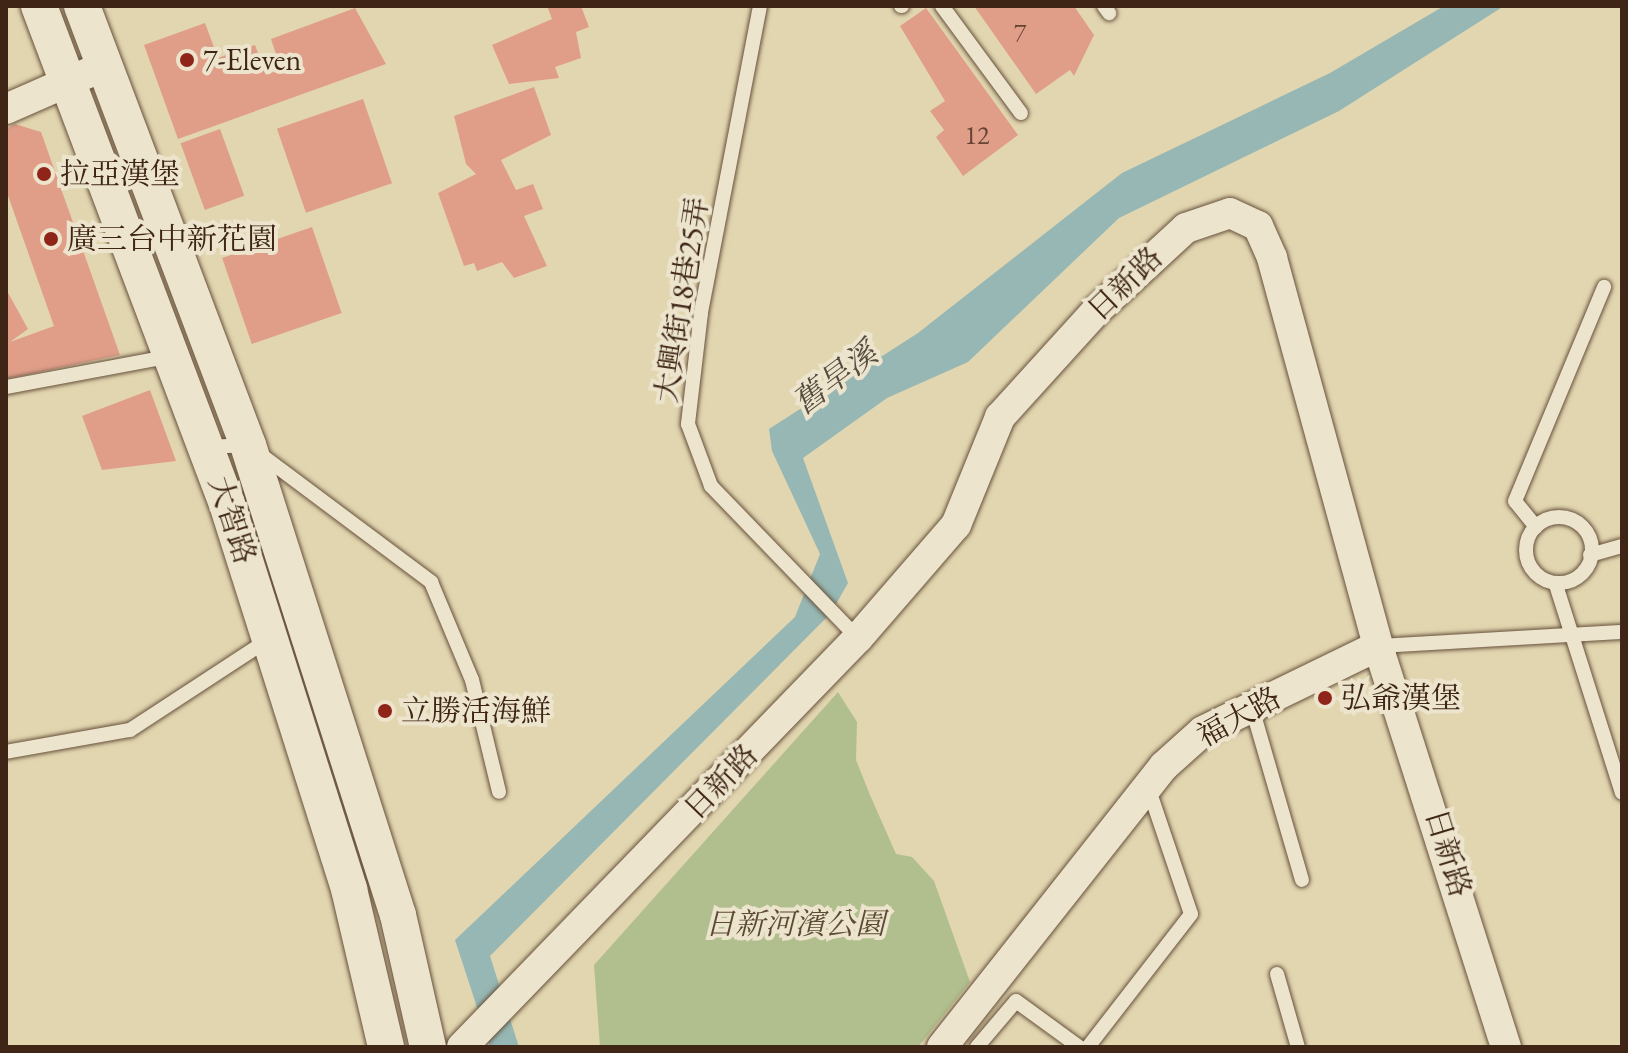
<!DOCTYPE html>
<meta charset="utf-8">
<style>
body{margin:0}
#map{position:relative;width:1628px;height:1053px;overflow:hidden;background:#e2d6b0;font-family:"EB Garamond","Noto Serif TC",serif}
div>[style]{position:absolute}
.green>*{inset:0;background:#b1be8d}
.water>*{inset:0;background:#96b7b4}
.building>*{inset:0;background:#e09e89;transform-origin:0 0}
.roads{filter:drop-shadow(0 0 2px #67513c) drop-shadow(0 0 2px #67513c)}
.service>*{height:14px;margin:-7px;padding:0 7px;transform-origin:7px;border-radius:7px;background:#ece4cc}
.service>.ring{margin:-7px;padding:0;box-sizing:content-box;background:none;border:14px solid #ece4cc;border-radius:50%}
.minor>*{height:30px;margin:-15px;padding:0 15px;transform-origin:15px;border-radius:15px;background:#ece4cc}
.tertiary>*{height:36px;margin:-18px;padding:0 18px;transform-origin:18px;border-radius:18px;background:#ece4cc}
.dots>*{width:22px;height:22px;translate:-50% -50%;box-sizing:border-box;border:4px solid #ece4cc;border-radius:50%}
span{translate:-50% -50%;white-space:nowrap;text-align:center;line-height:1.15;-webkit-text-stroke:8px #ece4cc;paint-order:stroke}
.number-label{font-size:26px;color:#664333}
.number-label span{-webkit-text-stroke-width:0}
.poi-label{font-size:30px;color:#3e2516}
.left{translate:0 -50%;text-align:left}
.street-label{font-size:30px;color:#3e2516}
.park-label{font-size:30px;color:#5b4b34;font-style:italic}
.water-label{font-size:32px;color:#544a3e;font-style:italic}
.frame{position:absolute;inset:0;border:8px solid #3e2516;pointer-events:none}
</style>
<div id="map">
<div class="green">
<i style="clip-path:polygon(838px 692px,857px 722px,856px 760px,870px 795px,896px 854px,912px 857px,934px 881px,970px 982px,918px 1047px,600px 1047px,594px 965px)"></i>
</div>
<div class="water">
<i style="clip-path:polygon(1444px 6px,1504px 6px,1339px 111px,1119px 218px,968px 362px,887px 398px,803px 458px,848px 583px,831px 613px,490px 956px,519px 1047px,490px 1047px,455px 940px,795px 617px,820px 554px,772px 451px,769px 429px,918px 333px,1122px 173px,1330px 73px)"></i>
</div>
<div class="building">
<i style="clip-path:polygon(547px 6px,581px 6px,589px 27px,576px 32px,581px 58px,555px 67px,559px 78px,509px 84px,492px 45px,552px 19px)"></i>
<i style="clip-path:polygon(974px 6px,1074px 6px,1094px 35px,1074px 76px,1070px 70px,1036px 94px)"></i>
<i style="clip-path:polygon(355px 8px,386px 64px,178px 139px,144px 45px,205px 23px,218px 58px,255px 45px,266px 75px,281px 69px,271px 39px)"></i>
<i style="clip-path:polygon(926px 8px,1018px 135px,963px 176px,936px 137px,944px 130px,930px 111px,945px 101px,900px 26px)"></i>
<i style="clip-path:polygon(534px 87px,551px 135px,501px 160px,516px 190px,533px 184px,543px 209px,524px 216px,547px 266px,514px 278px,502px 262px,477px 271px,474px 263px,464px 266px,438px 193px,476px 174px,466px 164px,454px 116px)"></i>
<i style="left:363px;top:99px;width:89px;height:91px;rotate:71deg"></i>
<i style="clip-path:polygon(15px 124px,41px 132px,120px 355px,6px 379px,6px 289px,28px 329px,10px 342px,54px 326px,6px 190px,6px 129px)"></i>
<i style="left:220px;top:129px;width:71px;height:42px;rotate:70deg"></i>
<i style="left:312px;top:227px;width:91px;height:95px;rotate:71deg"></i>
<i style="clip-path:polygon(150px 390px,176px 461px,102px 470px,82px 416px)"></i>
</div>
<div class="roads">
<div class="service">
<i style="left:760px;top:6px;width:313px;rotate:100.9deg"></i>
<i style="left:701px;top:313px;width:112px;rotate:96.7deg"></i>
<i style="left:688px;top:424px;width:66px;rotate:69.6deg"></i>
<i style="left:711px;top:486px;width:211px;rotate:46deg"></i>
<i style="left:901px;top:6px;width:1px"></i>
<i style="left:942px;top:6px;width:133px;rotate:53.6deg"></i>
<i style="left:1104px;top:6px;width:9px;rotate:54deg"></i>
<i style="left:6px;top:387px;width:168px;rotate:-10.6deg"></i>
<i style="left:208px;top:447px;width:40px;rotate:-2.9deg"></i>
<i style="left:248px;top:445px;width:229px;rotate:36.8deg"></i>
<i style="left:431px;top:582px;width:106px;rotate:67.3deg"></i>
<i style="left:472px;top:680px;width:115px;rotate:76.4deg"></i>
<i class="ring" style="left:1526px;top:517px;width:52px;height:52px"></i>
<i style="left:1536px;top:527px;width:33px;rotate:-129deg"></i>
<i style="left:1515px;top:501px;width:232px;rotate:-67.4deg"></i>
<i style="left:1590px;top:555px;width:33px;rotate:-16deg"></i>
<i style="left:1556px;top:585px;width:218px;rotate:72.4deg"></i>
<i style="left:1378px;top:646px;width:244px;rotate:-3.3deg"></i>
<i style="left:1252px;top:708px;width:179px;rotate:73.8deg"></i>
<i style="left:6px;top:752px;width:126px;rotate:-10.1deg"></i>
<i style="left:130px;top:730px;width:166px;rotate:-33.2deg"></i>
<i style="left:1277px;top:974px;width:76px;rotate:74deg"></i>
<i style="left:977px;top:1047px;width:60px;rotate:-49.7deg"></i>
<i style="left:1016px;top:1001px;width:78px;rotate:36.1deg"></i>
<i style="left:1088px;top:1047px;width:168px;rotate:-52.2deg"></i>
<i style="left:1191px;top:914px;width:134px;rotate:-108.7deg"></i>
</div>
<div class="minor">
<i style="left:6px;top:109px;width:107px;rotate:-23.7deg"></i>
<i style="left:462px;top:1047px;width:569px;rotate:-45.93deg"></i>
<i style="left:858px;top:638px;width:150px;rotate:-49.1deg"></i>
<i style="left:956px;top:525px;width:117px;rotate:-67.8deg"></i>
<i style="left:1000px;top:417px;width:143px;rotate:-47.8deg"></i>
<i style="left:1096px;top:311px;width:122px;rotate:-42.7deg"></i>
<i style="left:1186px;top:228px;width:46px;rotate:-18.8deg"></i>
<i style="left:1230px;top:213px;width:31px;rotate:25deg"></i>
<i style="left:1258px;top:226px;width:35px;rotate:66deg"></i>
<i style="left:1272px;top:258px;width:402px;rotate:74.7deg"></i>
<i style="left:1378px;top:646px;width:421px;rotate:72.3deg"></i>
<i style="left:942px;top:1047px;width:358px;rotate:-51.7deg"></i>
<i style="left:1164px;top:766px;width:52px;rotate:-41.9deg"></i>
<i style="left:1203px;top:731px;width:195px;rotate:-25.9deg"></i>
</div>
<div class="tertiary">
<i style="left:39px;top:6px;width:532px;rotate:69.32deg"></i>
<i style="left:227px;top:504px;width:404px;rotate:72.4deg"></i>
<i style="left:349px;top:889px;width:162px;rotate:76.8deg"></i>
<i style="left:82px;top:6px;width:469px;rotate:69.3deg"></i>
<i style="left:248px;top:445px;width:493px;rotate:72.3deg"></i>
<i style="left:398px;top:915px;width:135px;rotate:77.2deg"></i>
</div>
</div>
<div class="dots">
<i style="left:187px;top:60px;background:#8f2418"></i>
<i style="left:44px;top:174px;background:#8f2418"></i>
<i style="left:51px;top:239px;background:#8f2418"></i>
<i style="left:1325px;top:698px;background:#8f2418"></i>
<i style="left:385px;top:711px;background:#8f2418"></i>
</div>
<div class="number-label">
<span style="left:1020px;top:34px">7</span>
<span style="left:977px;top:136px">12</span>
</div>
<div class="poi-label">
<span class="left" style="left:203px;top:60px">7-Eleven</span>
<span class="left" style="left:60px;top:174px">拉亞漢堡</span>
<span class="left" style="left:67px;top:239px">廣三台中新花園</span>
<span class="left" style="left:1341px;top:698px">弘爺漢堡</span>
<span class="left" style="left:401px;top:711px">立勝活海鮮</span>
</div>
<div class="street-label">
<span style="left:1125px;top:284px;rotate:-44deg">日新路</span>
<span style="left:682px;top:300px;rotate:-81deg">大興街18巷25弄</span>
<span style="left:232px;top:520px;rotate:72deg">大智路</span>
<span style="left:1239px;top:717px;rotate:-29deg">福大路</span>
<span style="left:721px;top:782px;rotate:-46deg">日新路</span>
<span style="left:1448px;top:853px;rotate:73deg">日新路</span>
</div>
<div class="park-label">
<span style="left:795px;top:924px">日新河濱公園</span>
</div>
<div class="water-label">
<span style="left:835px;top:378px;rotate:-37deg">舊旱溪</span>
</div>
<div class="frame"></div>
</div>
